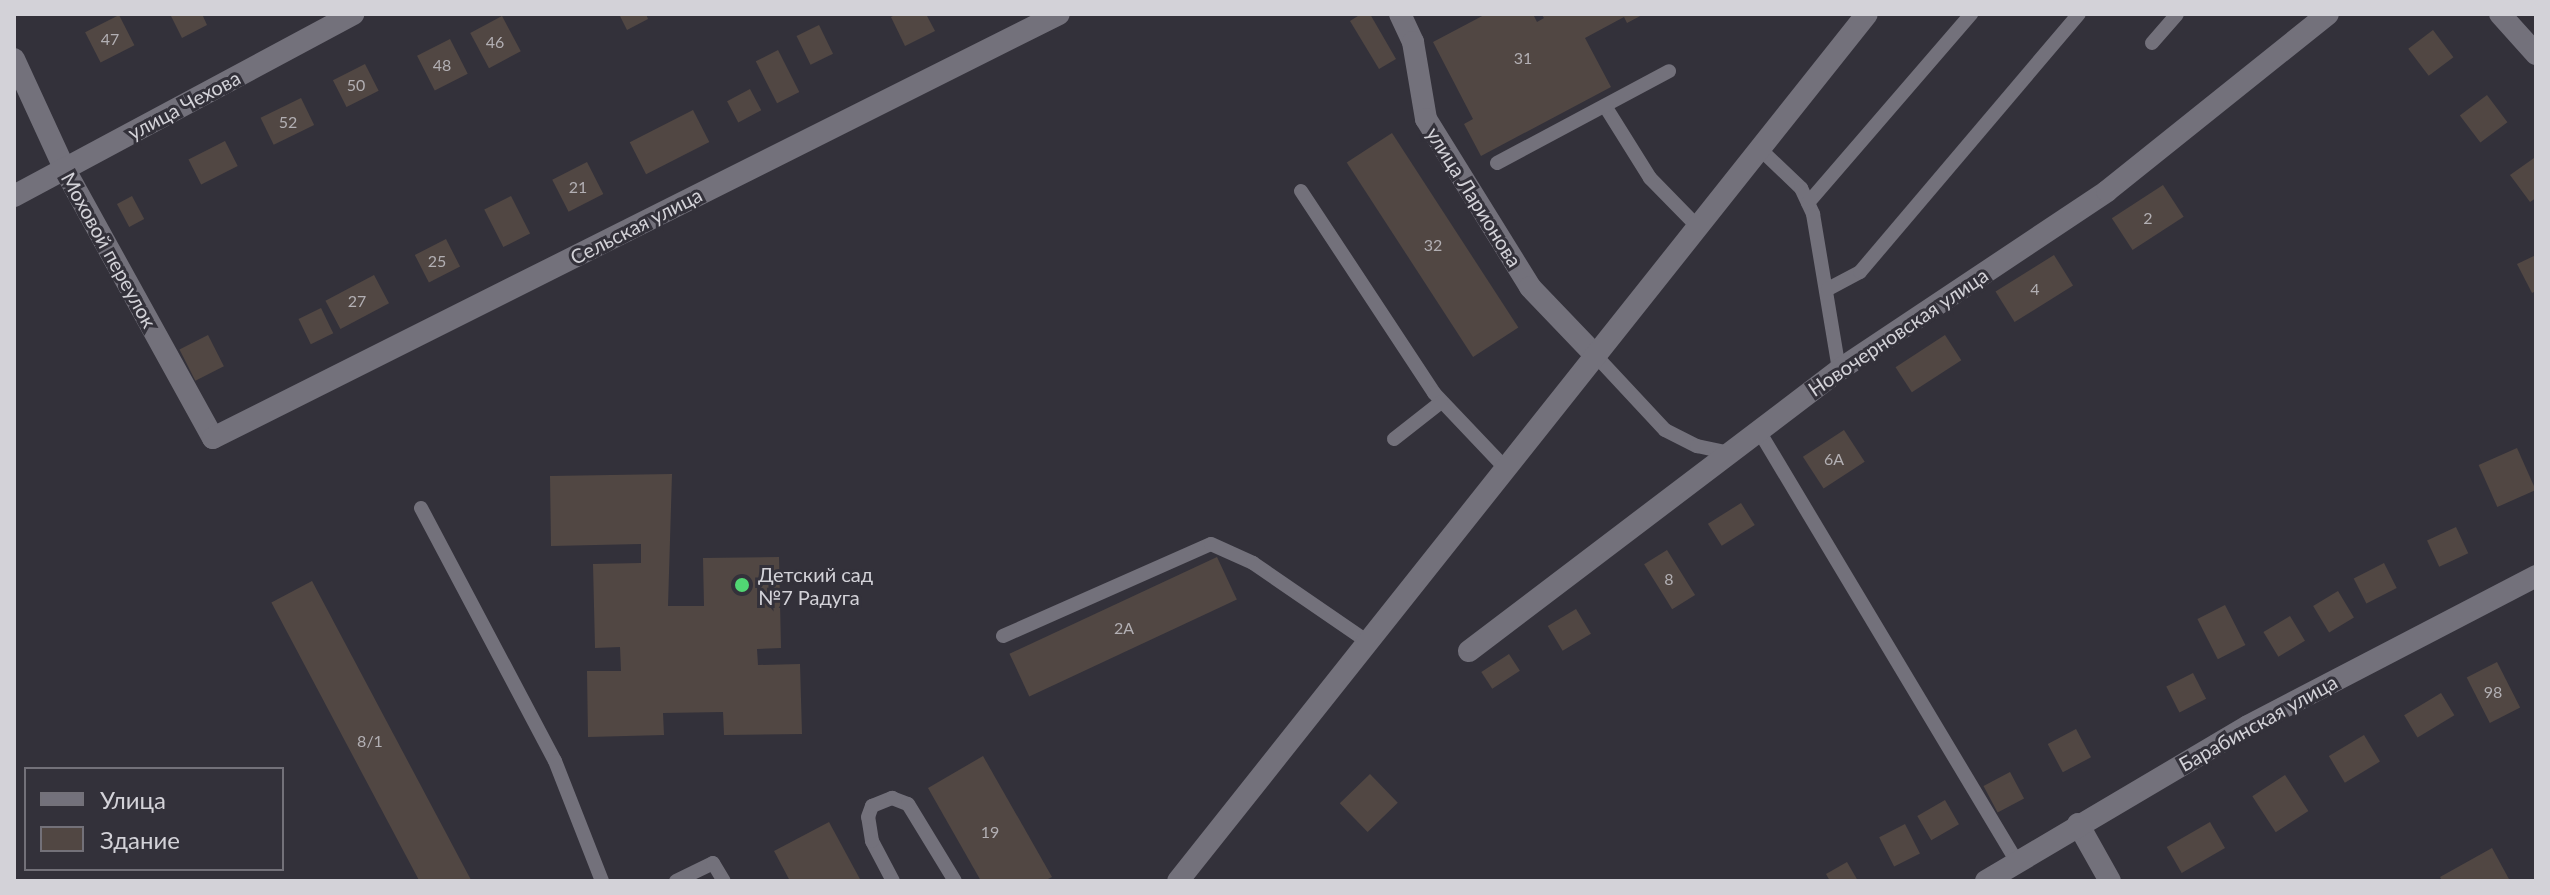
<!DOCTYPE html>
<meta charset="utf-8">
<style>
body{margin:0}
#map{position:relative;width:2550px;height:895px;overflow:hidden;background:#33313a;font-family:Lato,sans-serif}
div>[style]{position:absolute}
.building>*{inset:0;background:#514743;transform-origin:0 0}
.service>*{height:14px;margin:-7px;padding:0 7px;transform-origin:7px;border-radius:7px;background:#73717b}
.minor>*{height:22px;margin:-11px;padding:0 11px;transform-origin:11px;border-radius:11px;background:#73717b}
.tertiary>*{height:22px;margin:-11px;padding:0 11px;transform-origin:11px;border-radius:11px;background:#73717b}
.secondary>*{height:22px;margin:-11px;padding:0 11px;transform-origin:11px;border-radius:11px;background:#73717b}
.dots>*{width:22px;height:22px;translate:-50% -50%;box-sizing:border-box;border:4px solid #33313a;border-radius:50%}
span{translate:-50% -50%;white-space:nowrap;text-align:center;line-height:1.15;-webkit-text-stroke:6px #33313a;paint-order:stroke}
.number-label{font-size:16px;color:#b2afb3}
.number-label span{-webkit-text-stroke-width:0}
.street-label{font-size:20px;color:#d3d2d8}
.poi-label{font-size:20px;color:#d3d2d8}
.left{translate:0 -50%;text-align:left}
.frame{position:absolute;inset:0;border:16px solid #d3d2d8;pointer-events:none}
.legend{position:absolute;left:24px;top:767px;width:260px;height:104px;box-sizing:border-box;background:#33313a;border:2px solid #737179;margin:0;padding:10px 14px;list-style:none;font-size:24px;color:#d3d2d8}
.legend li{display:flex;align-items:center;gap:16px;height:40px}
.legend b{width:40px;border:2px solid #737179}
</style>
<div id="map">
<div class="building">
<i style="clip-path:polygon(170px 14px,202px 14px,207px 25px,182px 38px)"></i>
<i style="clip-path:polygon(619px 14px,646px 14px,648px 19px,627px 30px)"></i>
<i style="clip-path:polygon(897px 14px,926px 14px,935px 31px,905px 46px,891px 17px)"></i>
<i style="clip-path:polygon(1361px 14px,1370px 14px,1396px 59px,1379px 69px,1350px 21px)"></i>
<i style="clip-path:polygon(1486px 14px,1533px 14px,1537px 22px,1544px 18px,1541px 14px,1644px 14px,1627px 23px,1624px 17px,1585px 38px,1611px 87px,1481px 156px,1464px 124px,1473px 119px,1433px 42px)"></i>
<i style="left:119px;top:15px;width:34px;height:38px;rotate:63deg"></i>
<i style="left:502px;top:16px;width:40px;height:36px;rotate:62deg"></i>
<i style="left:819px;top:25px;width:32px;height:25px;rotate:64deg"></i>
<i style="left:2433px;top:30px;width:34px;height:31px;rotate:53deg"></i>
<i style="left:450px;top:39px;width:39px;height:37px;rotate:63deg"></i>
<i style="left:778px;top:50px;width:47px;height:25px;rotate:63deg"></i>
<i style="left:365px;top:64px;width:30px;height:36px;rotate:63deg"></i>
<i style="left:750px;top:89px;width:24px;height:26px;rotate:62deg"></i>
<i style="left:2487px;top:95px;width:34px;height:34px;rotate:53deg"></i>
<i style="left:301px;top:98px;width:30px;height:45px;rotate:64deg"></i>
<i style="left:693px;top:110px;width:36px;height:71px;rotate:63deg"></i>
<i style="left:1392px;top:133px;width:232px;height:54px;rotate:57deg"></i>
<i style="left:225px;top:141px;width:28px;height:41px;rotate:63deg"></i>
<i style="clip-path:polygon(2534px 158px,2536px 198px,2530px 202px,2510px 175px)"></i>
<i style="left:587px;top:162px;width:36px;height:39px;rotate:63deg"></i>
<i style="left:2163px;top:185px;width:38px;height:61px;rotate:57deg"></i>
<i style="left:132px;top:196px;width:26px;height:17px;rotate:62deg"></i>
<i style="left:511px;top:196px;width:42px;height:30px;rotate:63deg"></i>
<i style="left:446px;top:239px;width:31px;height:35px;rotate:63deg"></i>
<i style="left:2054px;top:255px;width:36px;height:69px;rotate:58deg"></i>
<i style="clip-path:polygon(2536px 255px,2536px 291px,2532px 293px,2517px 264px)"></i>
<i style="left:374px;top:275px;width:32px;height:55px;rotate:62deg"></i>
<i style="left:321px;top:308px;width:28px;height:25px;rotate:64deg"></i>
<i style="left:208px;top:335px;width:35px;height:32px;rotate:63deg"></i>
<i style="left:1945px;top:335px;width:30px;height:59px;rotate:57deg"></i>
<i style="left:1844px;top:430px;width:38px;height:49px;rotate:57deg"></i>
<i style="left:2517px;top:448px;width:46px;height:42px;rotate:66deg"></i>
<i style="clip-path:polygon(672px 474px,668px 606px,704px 606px,703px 558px,779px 557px,781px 648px,757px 649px,758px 665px,800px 664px,802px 734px,724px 735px,723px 712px,663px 713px,664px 735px,588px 737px,587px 671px,621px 671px,620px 647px,595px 648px,593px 564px,641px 563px,641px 544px,551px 546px,550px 476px)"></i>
<i style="left:1741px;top:503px;width:26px;height:39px;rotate:58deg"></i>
<i style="left:2456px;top:527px;width:29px;height:32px;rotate:65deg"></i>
<i style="left:1667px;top:550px;width:53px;height:27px;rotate:58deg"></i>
<i style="left:1217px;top:557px;width:47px;height:229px;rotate:65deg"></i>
<i style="left:2384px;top:563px;width:28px;height:34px;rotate:63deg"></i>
<i style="left:312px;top:581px;width:339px;height:46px;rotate:62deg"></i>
<i style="left:2338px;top:591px;width:31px;height:29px;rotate:59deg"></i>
<i style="left:2225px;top:605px;width:45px;height:31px;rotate:63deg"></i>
<i style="left:1576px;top:609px;width:29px;height:33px;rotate:59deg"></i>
<i style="left:2290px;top:616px;width:29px;height:31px;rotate:59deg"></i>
<i style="left:1509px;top:654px;width:20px;height:33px;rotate:57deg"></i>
<i style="left:2497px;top:662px;width:51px;height:34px;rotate:63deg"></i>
<i style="left:2193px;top:673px;width:29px;height:30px;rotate:63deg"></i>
<i style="left:2441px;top:693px;width:26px;height:43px;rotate:59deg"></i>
<i style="left:2076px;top:729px;width:32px;height:32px;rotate:62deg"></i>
<i style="left:2364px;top:735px;width:31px;height:41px;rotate:59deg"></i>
<i style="clip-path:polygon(983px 756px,1052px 877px,1044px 881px,981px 881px,928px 788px)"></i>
<i style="left:2010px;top:772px;width:30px;height:30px;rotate:62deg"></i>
<i style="left:1370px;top:774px;width:40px;height:42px;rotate:46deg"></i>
<i style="left:2285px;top:775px;width:43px;height:39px;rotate:57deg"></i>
<i style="left:1945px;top:800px;width:28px;height:32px;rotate:60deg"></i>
<i style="clip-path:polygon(829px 822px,861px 881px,790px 881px,774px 851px)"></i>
<i style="left:2210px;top:822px;width:30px;height:50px;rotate:60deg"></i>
<i style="left:1905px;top:824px;width:33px;height:29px;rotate:63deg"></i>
<i style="clip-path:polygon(2492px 848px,2510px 881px,2442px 881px,2440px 877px)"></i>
<i style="clip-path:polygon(1847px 862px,1858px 881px,1830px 881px,1826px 874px)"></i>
</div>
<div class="service">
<i style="left:2152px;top:43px;width:38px;rotate:-49deg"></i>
<i style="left:1605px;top:106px;width:85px;rotate:58deg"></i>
<i style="left:1650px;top:178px;width:69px;rotate:45.6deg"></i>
<i style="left:1760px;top:149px;width:57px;rotate:43.6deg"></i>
<i style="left:1801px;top:188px;width:29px;rotate:65deg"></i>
<i style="left:1813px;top:214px;width:158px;rotate:80.5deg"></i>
<i style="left:1497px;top:163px;width:195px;rotate:-28.1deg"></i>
<i style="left:1301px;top:191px;width:242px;rotate:56.6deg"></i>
<i style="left:1434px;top:393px;width:105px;rotate:46.5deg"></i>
<i style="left:1808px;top:203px;width:250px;rotate:-49.2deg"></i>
<i style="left:1828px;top:289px;width:36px;rotate:-28deg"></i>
<i style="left:1860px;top:272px;width:338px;rotate:-49.7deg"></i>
<i style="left:1596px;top:356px;width:101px;rotate:47deg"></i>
<i style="left:1665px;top:430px;width:36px;rotate:27deg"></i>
<i style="left:1697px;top:446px;width:34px;rotate:12deg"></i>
<i style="left:1759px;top:431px;width:502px;rotate:59.09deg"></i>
<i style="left:1394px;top:439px;width:60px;rotate:-38.2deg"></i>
<i style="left:421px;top:508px;width:286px;rotate:62.1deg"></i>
<i style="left:555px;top:761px;width:129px;rotate:68.6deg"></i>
<i style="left:1003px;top:636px;width:227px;rotate:-23.9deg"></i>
<i style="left:1211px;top:544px;width:46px;rotate:24.3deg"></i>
<i style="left:1253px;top:563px;width:140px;rotate:34.5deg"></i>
<i style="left:676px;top:881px;width:41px;rotate:-25.9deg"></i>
<i style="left:713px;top:863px;width:21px;rotate:59deg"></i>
<i style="left:893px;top:881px;width:45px;rotate:-117.7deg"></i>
<i style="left:872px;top:841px;width:24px;rotate:-99deg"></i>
<i style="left:868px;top:817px;width:12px;rotate:-70deg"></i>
<i style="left:872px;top:806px;width:22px;rotate:-22deg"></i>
<i style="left:892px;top:798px;width:17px;rotate:21deg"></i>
<i style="left:908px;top:804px;width:90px;rotate:58.6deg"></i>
</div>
<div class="minor">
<i style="left:1400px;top:14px;width:31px;rotate:65deg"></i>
<i style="left:1413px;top:42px;width:78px;rotate:80.4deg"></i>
<i style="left:1426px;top:119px;width:198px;rotate:58.2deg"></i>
<i style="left:1530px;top:287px;width:95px;rotate:46.3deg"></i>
<i style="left:14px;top:59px;width:122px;rotate:65.3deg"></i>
<i style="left:65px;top:170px;width:306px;rotate:61.1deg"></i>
<i style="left:213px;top:438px;width:946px;rotate:-26.62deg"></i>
<i style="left:14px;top:196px;width:385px;rotate:-28.2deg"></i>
<i style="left:1469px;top:651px;width:465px;rotate:-37.2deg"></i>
<i style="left:1839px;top:370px;width:322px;rotate:-33.7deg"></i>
<i style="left:2107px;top:191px;width:283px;rotate:-38.7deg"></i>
<i style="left:2078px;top:824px;width:65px;rotate:60.7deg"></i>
</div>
<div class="tertiary">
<i style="left:2500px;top:14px;width:54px;rotate:48deg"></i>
<i style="left:1986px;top:881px;width:304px;rotate:-30.6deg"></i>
<i style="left:2248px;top:726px;width:325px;rotate:-27.5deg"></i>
</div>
<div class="secondary">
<i style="left:1178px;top:881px;width:1107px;rotate:-51.53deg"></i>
</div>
<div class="dots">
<i style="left:742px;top:585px;background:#51d673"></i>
</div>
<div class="number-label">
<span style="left:110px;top:39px">47</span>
<span style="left:495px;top:42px">46</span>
<span style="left:1523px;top:58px">31</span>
<span style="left:442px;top:65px">48</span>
<span style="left:356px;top:85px">50</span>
<span style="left:288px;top:122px">52</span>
<span style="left:578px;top:187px">21</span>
<span style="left:2148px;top:218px">2</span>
<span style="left:1433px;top:245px">32</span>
<span style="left:437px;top:261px">25</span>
<span style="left:2035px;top:289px">4</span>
<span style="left:357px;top:301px">27</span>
<span style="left:1834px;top:459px">6А</span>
<span style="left:1669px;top:579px">8</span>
<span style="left:1124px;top:628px">2А</span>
<span style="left:2493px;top:692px">98</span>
<span style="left:370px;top:741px">8/1</span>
<span style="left:990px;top:832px">19</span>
</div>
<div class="street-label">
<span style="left:184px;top:105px;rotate:-28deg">улица Чехова</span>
<span style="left:1474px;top:197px;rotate:58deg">улица Ларионова</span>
<span style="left:636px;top:226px;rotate:-27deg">Сельская улица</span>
<span style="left:109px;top:250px;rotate:61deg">Моховой переулок</span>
<span style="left:1898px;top:332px;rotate:-34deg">Новочерновская улица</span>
<span style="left:2258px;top:723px;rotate:-29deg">Барабинская улица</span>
</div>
<div class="poi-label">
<span class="left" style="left:758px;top:586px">Детский сад<br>№7 Радуга</span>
</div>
<div class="frame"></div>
<ul class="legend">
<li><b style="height:10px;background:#73717b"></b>Улица</li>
<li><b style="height:22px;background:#514743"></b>Здание</li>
</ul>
</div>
